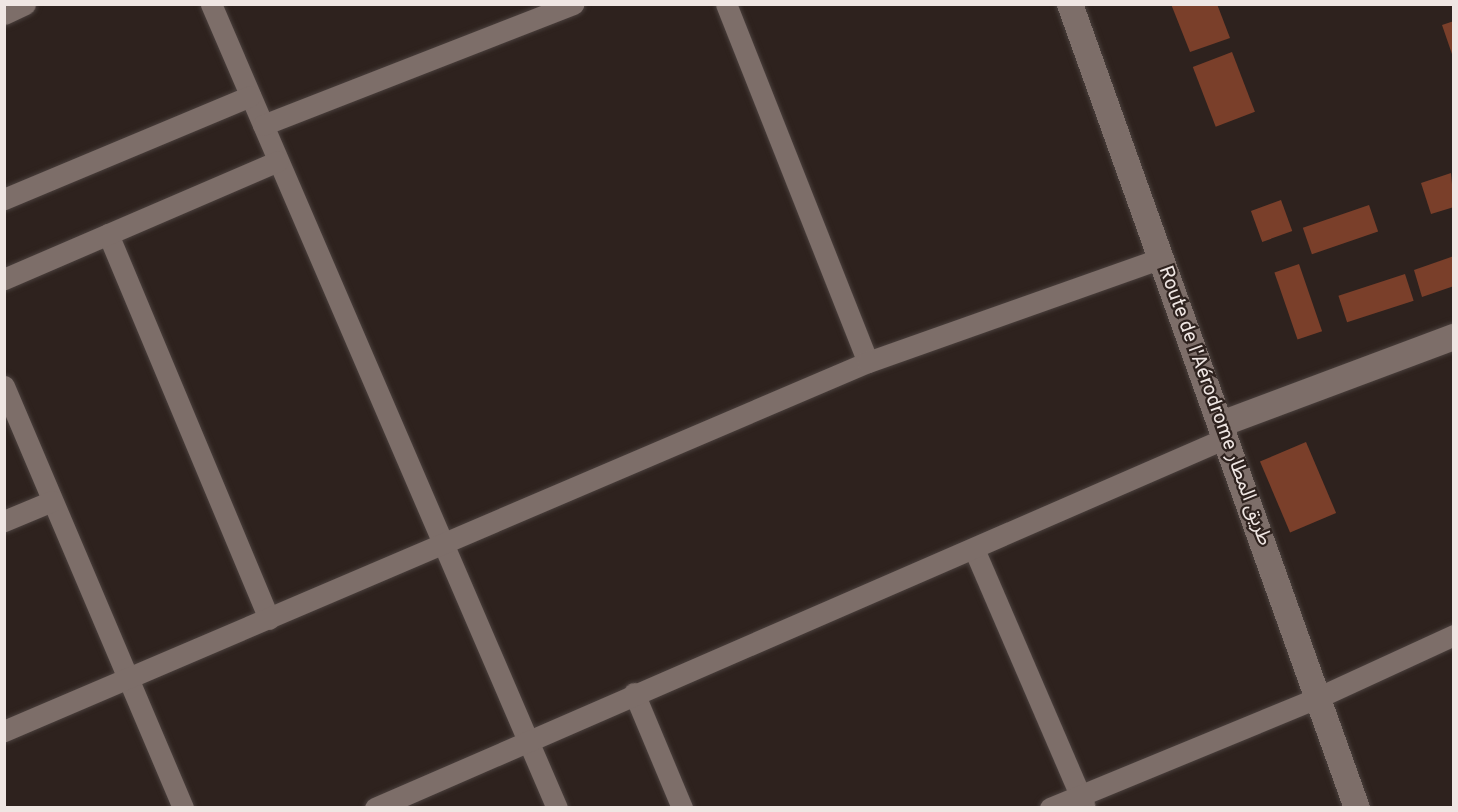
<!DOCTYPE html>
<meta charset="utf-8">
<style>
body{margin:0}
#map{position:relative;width:1458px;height:812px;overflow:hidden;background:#2e221e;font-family:Overpass,"Noto Sans Arabic",sans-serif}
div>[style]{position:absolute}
.building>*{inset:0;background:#7a3f2a;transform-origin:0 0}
.roads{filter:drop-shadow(0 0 2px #4a403d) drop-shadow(0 0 2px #4a403d)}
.minor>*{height:21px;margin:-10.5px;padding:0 10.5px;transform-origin:10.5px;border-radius:10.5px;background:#7d6e69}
.tertiary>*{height:26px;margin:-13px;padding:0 13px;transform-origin:13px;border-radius:13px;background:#7d6e69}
span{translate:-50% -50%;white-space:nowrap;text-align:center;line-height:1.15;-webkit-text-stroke:4.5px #2e221e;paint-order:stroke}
.street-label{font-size:20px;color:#efe6e3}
.frame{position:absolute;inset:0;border:6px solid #efe6e3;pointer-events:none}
</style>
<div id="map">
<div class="building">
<i style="clip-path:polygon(1171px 4px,1217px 4px,1230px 38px,1190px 52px)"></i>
<i style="clip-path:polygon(1454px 21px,1454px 57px,1453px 57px,1442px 25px)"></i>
<i style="left:1232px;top:52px;width:64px;height:42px;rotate:69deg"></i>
<i style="clip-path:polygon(1451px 173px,1454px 207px,1431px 214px,1421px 183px)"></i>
<i style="left:1281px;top:200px;width:33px;height:32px;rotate:70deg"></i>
<i style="left:1369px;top:205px;width:28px;height:70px;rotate:71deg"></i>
<i style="clip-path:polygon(1454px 256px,1454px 286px,1422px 297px,1414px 270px)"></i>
<i style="left:1299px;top:264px;width:71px;height:26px;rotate:71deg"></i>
<i style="left:1405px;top:274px;width:28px;height:70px;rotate:72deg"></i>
<i style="left:1306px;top:442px;width:77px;height:50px;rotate:67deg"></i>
</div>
<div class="roads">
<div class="minor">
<i style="left:211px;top:4px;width:875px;rotate:66.72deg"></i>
<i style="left:726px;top:4px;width:385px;rotate:68.4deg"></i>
<i style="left:4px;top:14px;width:23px;rotate:-25deg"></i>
<i style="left:263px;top:125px;width:333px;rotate:-21.3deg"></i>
<i style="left:4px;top:199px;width:267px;rotate:-22.7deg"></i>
<i style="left:108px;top:234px;width:417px;rotate:67.3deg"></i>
<i style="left:4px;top:279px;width:298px;rotate:-23.3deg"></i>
<i style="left:4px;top:386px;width:458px;rotate:67deg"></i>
<i style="left:4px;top:521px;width:52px;rotate:-22.6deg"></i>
<i style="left:974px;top:549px;width:279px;rotate:66.7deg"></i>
<i style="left:634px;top:693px;width:125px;rotate:67.3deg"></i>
<i style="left:4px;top:731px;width:939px;rotate:-23.13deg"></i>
<i style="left:868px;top:362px;width:312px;rotate:-19.5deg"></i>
<i style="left:375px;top:808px;width:928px;rotate:-23.5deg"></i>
<i style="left:1050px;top:808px;width:289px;rotate:-22.4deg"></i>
<i style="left:1317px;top:698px;width:151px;rotate:-24.7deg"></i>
</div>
<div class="tertiary">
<i style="left:1070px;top:4px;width:854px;rotate:70.36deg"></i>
<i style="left:1221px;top:424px;width:249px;rotate:-20.5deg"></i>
</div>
</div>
<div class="street-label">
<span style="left:1214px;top:406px;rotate:70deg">Route de l'Aérodrome طريق المطار</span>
</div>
<div class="frame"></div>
</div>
